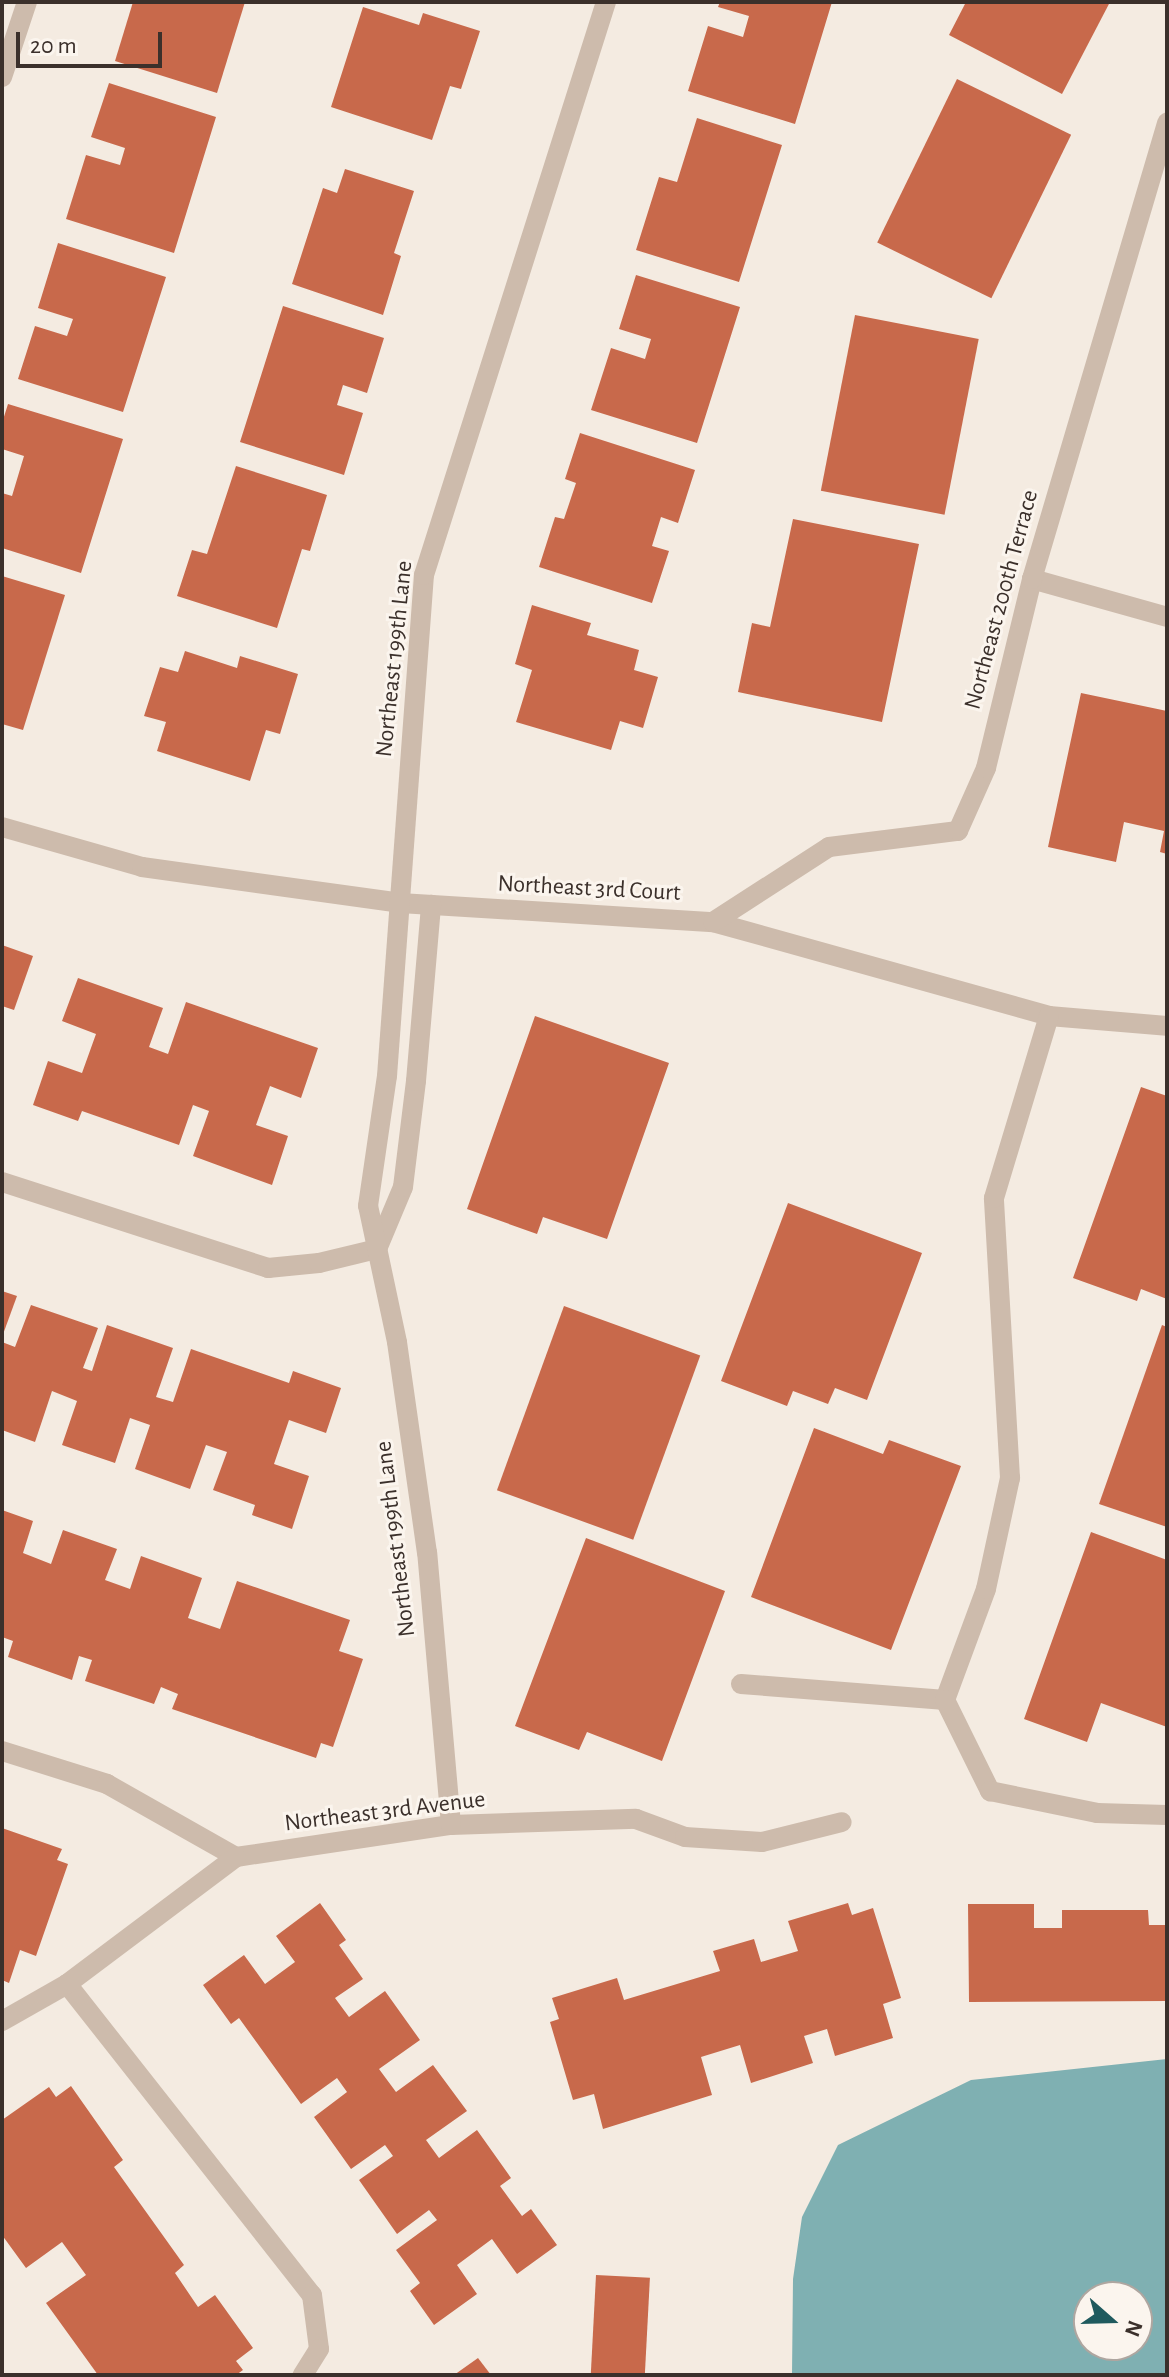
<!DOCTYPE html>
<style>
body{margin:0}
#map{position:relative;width:1169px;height:2377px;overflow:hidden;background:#f4ebe1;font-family:"Alegreya Sans",sans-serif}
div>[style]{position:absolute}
.water>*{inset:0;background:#7fb0b2}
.building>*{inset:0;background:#c8694b;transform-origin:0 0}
.street>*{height:20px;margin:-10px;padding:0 10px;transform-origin:10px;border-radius:10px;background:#cdbbac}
span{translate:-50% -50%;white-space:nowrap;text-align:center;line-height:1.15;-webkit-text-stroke:6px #fbf5ee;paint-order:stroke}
.street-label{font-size:24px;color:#3b302b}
.frame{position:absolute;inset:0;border:4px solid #3b302b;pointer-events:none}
.north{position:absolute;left:1073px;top:2281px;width:80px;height:80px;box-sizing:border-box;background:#fbf5ee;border:2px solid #aea6a0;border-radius:50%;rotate:110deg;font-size:22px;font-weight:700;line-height:32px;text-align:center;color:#3b302b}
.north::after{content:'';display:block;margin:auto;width:28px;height:36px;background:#1f5a5e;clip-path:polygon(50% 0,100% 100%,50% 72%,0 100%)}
.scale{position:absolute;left:16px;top:32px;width:146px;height:36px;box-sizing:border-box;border:4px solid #3b302b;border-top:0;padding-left:10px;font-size:24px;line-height:28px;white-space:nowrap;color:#3b302b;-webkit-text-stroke:6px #fbf5ee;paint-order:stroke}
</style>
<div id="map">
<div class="water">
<i style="clip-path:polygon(evenodd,1167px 2059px,1167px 2375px,792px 2375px,793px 2279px,802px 2217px,838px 2145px,971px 2080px,1167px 2059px,1089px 2297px,1137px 2297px,1137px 2345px,1089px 2345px,1089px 2297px)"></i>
</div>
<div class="building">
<i style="clip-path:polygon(133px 2px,245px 2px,217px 93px,115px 61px)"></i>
<i style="clip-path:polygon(720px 2px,832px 2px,795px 124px,688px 91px,708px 26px,743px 37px,749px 16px,718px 7px)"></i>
<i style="clip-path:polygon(966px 2px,1110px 2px,1062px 94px,949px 35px)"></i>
<i style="clip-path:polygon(363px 7px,419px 25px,423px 13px,480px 31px,461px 89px,450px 86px,432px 140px,331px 107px)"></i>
<i style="left:957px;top:79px;width:127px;height:182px;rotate:26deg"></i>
<i style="clip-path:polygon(109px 83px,216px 117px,174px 253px,66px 219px,86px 155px,120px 165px,125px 148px,91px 137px)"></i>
<i style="clip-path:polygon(697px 118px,782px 145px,739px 282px,636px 250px,659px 177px,677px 182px)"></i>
<i style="clip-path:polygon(345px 169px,414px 191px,394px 253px,401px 256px,383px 315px,292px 284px,323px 188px,337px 193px)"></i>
<i style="clip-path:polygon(58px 243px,166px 277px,123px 412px,18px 379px,35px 326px,67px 336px,73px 319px,38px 308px)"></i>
<i style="clip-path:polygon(636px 275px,740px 307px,697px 443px,591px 410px,611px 348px,645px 359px,651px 339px,619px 329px)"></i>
<i style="clip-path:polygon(283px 306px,384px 338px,367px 393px,343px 385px,337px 405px,363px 413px,344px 475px,240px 442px)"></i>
<i style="left:855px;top:315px;width:126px;height:179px;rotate:11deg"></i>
<i style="clip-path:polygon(8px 404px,123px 439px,81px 573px,2px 548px,2px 493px,12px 496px,24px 456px,2px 449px,2px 423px)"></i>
<i style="clip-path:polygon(580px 433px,695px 470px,678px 523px,661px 517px,652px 546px,669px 551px,652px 603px,539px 567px,555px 517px,564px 519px,576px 483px,565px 479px)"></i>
<i style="clip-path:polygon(236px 466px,327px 495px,310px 551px,302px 549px,277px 628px,177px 596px,192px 550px,207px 554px)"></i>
<i style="clip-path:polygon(793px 519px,919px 544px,882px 722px,738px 692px,752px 623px,770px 627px)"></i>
<i style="clip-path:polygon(2px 576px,65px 595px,23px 730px,2px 724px)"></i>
<i style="clip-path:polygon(532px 605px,591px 623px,587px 635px,639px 650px,634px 670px,658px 677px,643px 728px,620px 721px,611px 750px,516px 722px,532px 670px,515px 664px)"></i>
<i style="clip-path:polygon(185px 651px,237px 668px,240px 656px,298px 674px,280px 734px,266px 730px,250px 781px,157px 751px,166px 722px,144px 716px,160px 667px,178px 672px)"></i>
<i style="clip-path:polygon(1081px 693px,1167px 711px,1167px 854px,1160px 852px,1164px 831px,1124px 822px,1116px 862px,1048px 847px)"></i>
<i style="clip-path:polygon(2px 945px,33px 956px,14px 1010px,2px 1006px)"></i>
<i style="clip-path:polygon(78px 978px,163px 1008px,149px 1047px,168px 1054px,186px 1002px,318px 1048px,301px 1098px,270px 1086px,256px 1125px,288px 1136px,272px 1185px,193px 1156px,209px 1111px,193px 1105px,179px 1145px,82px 1111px,78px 1121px,33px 1105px,48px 1061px,82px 1073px,96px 1034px,62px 1021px)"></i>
<i style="clip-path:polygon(535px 1016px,669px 1063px,607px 1239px,543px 1217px,537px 1234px,467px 1209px)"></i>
<i style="clip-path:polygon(1141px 1087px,1167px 1096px,1167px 1299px,1141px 1289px,1137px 1301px,1073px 1278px)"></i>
<i style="clip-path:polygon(788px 1203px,922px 1253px,867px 1400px,835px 1388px,828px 1404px,793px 1391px,787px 1406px,721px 1381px)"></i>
<i style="clip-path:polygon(2px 1291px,17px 1296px,2px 1337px)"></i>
<i style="clip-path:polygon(31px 1305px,98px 1328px,83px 1368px,92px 1371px,107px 1325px,173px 1348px,156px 1397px,173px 1402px,191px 1349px,289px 1383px,293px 1371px,341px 1388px,326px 1433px,289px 1420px,274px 1464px,309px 1476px,292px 1529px,252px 1515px,255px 1505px,213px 1490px,227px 1452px,206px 1445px,190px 1489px,135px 1469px,150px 1425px,130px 1418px,115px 1463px,62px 1445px,77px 1401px,52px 1391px,35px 1442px,2px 1430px,2px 1342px,15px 1347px)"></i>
<i style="left:564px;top:1306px;width:145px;height:196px;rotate:20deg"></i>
<i style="clip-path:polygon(1162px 1325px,1167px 1327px,1167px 1527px,1099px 1504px)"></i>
<i style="clip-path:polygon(814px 1428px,883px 1454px,889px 1440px,961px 1466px,891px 1650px,751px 1597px)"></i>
<i style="clip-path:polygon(2px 1510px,33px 1521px,23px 1553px,51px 1564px,63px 1530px,117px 1549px,105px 1580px,130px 1589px,141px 1556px,202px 1578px,188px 1618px,220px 1629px,237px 1581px,350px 1620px,339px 1651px,363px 1659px,333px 1747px,321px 1743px,316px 1758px,172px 1709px,178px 1694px,161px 1687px,154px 1704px,85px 1681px,92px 1660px,79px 1656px,72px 1680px,8px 1657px,13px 1641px,2px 1637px)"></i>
<i style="clip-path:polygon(1091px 1532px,1167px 1560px,1167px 1727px,1101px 1703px,1087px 1742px,1024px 1719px)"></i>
<i style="clip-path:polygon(586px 1538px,725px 1591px,662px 1761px,587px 1732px,579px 1750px,515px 1726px)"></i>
<i style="clip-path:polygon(2px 1828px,62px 1849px,57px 1860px,68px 1864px,36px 1956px,20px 1950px,9px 1983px,2px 1980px)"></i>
<i style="clip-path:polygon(320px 1903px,346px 1940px,339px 1945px,363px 1979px,335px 1998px,349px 2017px,385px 1991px,420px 2040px,379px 2069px,396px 2092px,433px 2065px,467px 2111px,426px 2140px,439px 2158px,477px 2130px,511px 2178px,500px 2186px,522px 2216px,531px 2209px,557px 2245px,517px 2274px,492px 2239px,457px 2265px,477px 2294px,434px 2325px,410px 2291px,420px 2283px,396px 2250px,437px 2220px,429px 2210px,397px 2234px,359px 2180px,393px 2156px,385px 2145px,351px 2169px,314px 2117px,347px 2092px,337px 2078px,301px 2104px,239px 2018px,231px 2024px,203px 1985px,244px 1955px,265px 1984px,295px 1962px,276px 1936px)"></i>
<i style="clip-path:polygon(848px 1903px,852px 1915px,873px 1908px,901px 1998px,883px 2004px,893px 2038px,835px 2056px,827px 2029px,804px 2036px,813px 2063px,751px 2083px,740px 2045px,701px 2057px,712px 2095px,603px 2129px,594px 2094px,573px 2100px,550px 2022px,559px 2019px,552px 1998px,617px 1978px,624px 2000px,720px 1971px,713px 1951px,754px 1939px,761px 1962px,798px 1951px,788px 1921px)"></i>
<i style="clip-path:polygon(968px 1904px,1034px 1904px,1034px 1928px,1062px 1928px,1062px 1910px,1148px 1910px,1149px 1925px,1167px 1925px,1167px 2001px,969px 2002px)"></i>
<i style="clip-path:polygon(71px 2086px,123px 2160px,114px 2167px,184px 2265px,175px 2273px,198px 2307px,215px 2295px,253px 2348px,236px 2361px,243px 2370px,236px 2375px,98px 2375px,46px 2303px,86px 2275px,62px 2242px,26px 2268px,2px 2235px,2px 2120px,49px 2087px,56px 2097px)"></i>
<i style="left:596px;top:2275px;width:54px;height:100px;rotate:3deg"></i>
<i style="clip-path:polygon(478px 2358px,491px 2375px,454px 2375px)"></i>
</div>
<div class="street">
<i style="left:2px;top:77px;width:79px;rotate:-71.6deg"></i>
<i style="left:1032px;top:579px;width:140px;rotate:15.7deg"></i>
<i style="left:2px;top:827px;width:146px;rotate:15.9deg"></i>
<i style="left:142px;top:867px;width:260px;rotate:7.9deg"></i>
<i style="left:400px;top:903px;width:314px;rotate:3.5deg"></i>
<i style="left:713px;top:922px;width:349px;rotate:15.6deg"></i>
<i style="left:1049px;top:1016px;width:118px;rotate:4.8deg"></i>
<i style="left:713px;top:922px;width:138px;rotate:-32.9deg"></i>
<i style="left:829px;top:847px;width:130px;rotate:-7.1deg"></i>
<i style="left:958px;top:831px;width:69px;rotate:-66deg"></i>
<i style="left:986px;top:768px;width:195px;rotate:-76.3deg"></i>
<i style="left:1032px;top:579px;width:476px;rotate:-73.5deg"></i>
<i style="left:2px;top:1182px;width:280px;rotate:17.9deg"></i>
<i style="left:268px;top:1268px;width:51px;rotate:-5.6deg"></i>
<i style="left:319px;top:1263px;width:60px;rotate:-13.6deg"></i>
<i style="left:377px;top:1249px;width:67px;rotate:-67.2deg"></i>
<i style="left:403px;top:1187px;width:107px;rotate:-83deg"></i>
<i style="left:416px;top:1081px;width:177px;rotate:-85.1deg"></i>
<i style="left:741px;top:1684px;width:205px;rotate:4.5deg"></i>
<i style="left:945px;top:1700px;width:118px;rotate:-69.7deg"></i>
<i style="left:986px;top:1589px;width:114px;rotate:-77.8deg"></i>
<i style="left:1010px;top:1478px;width:280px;rotate:-93.3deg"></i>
<i style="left:994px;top:1198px;width:190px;rotate:-73.2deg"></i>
<i style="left:945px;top:1700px;width:102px;rotate:63.7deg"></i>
<i style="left:990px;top:1791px;width:109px;rotate:11.6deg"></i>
<i style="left:1097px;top:1813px;width:70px;rotate:1.6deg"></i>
<i style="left:2px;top:1751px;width:110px;rotate:17.4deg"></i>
<i style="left:107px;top:1784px;width:148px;rotate:29.5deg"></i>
<i style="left:236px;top:1857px;width:217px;rotate:-8.5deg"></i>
<i style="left:451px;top:1825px;width:185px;rotate:-1.9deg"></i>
<i style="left:636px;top:1819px;width:52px;rotate:20.2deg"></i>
<i style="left:685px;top:1837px;width:77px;rotate:3.7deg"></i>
<i style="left:762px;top:1842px;width:82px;rotate:-14deg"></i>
<i style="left:451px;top:1825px;width:273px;rotate:-95deg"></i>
<i style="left:427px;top:1553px;width:213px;rotate:-98.1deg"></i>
<i style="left:397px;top:1342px;width:139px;rotate:-102deg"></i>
<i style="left:368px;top:1206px;width:131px;rotate:-81.7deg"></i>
<i style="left:387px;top:1076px;width:502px;rotate:-85.78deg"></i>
<i style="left:424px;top:575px;width:601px;rotate:-72.38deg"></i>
<i style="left:67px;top:1984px;width:396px;rotate:51.8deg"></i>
<i style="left:312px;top:2295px;width:54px;rotate:82.6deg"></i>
<i style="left:319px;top:2349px;width:31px;rotate:122deg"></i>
<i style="left:2px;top:2021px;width:75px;rotate:-29.6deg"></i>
<i style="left:67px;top:1984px;width:211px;rotate:-36.9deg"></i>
</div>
<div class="street-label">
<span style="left:1002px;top:600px;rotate:-75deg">Northeast 200th Terrace</span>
<span style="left:395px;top:659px;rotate:-84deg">Northeast 199th Lane</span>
<span style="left:589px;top:889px;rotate:3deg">Northeast 3rd Court</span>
<span style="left:396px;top:1539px;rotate:-97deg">Northeast 199th Lane</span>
<span style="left:385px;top:1812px;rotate:-7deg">Northeast 3rd Avenue</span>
</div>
<div class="frame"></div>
<div class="north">N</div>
<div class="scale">20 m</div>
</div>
